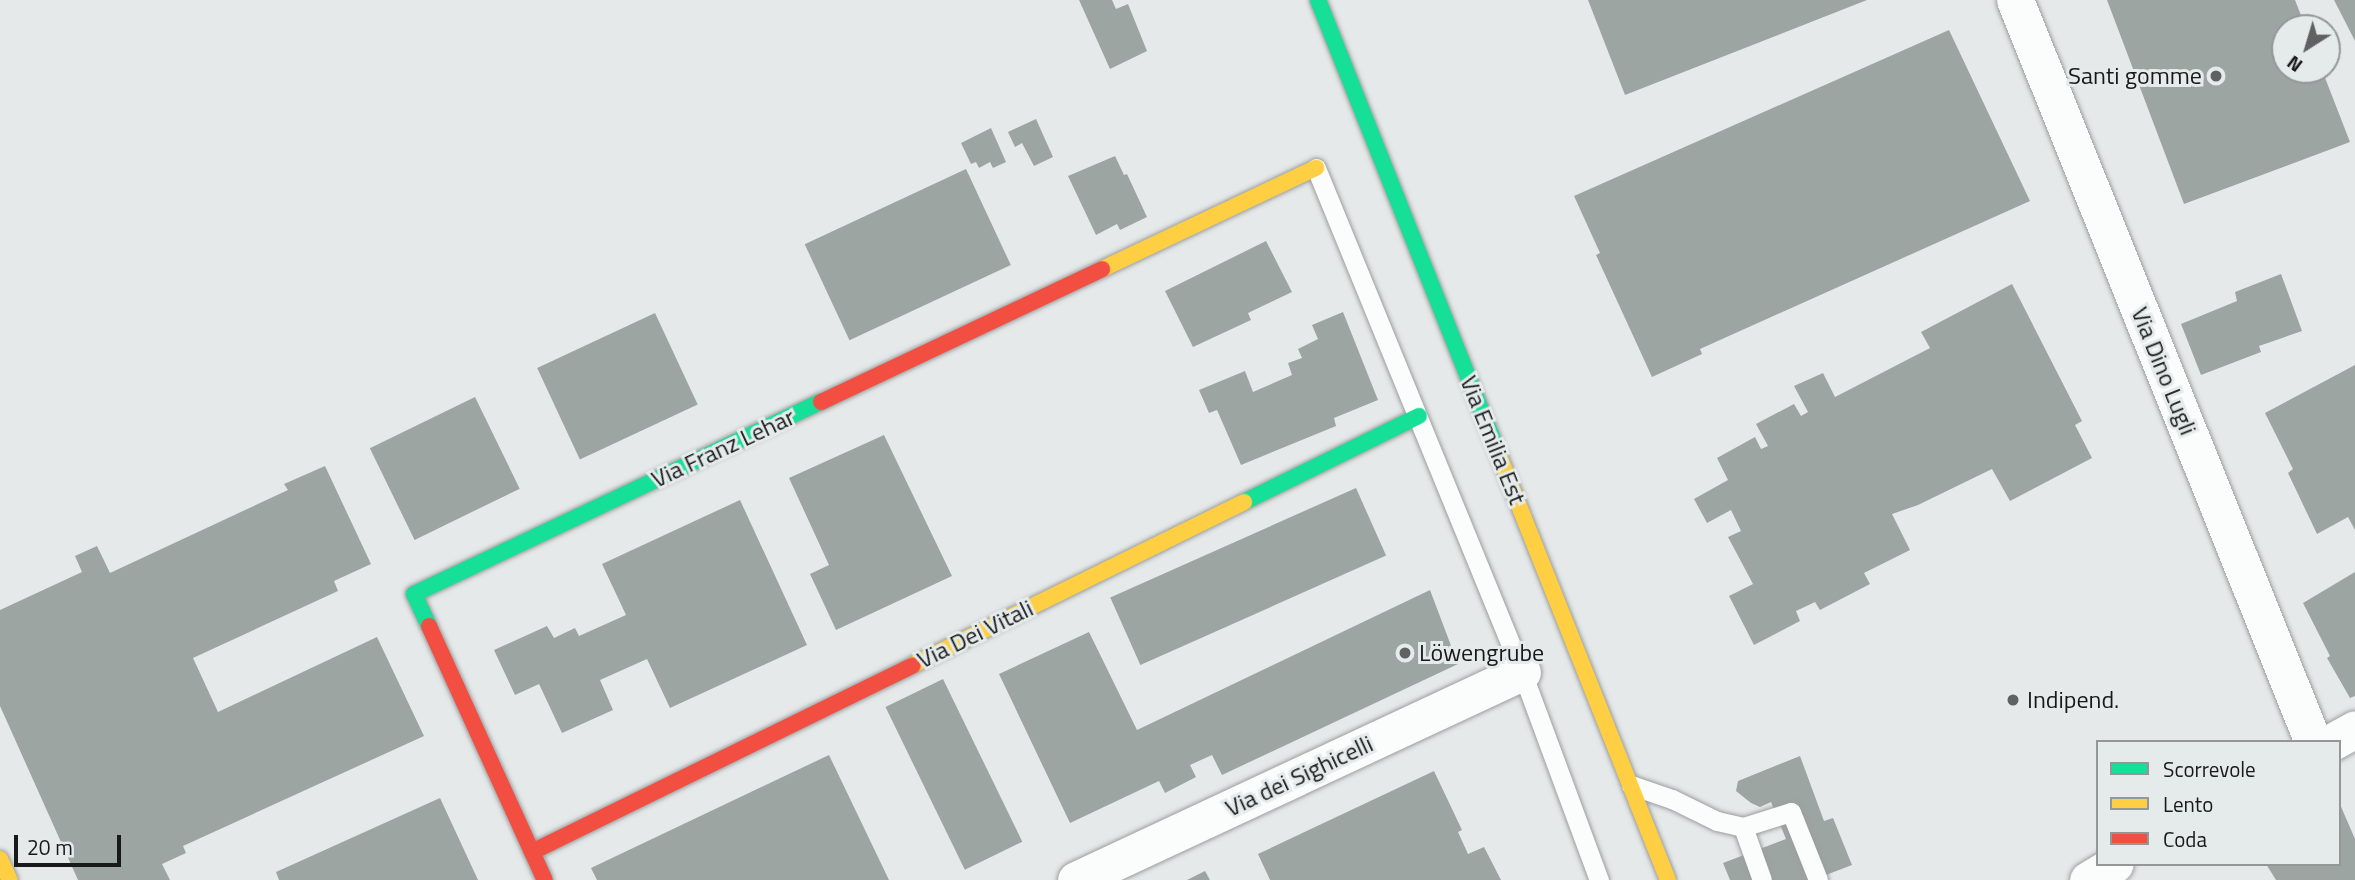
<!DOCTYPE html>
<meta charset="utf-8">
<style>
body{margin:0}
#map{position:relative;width:2355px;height:880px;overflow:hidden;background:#e6e9e9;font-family:"Titillium Web",sans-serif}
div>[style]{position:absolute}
.building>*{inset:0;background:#9da5a3;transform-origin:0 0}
.roads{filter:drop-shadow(0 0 2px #9b9e9e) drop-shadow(0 0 2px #9b9e9e)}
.lane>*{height:19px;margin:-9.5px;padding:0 9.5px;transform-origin:9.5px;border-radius:9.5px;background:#fbfcfc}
.street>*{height:37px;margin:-18.5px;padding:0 18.5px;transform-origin:18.5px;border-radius:18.5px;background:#fbfcfc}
.fast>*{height:16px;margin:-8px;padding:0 8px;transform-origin:8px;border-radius:8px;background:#16e098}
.slow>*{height:16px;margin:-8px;padding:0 8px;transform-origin:8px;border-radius:8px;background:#ffcf43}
.jam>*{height:16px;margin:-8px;padding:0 8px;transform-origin:8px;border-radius:8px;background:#f24e42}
.dots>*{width:19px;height:19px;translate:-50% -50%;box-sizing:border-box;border:4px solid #e5eaea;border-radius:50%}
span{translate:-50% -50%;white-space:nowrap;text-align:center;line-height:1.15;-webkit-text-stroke:6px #e5eaea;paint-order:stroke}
.poi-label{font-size:24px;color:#181a1a}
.right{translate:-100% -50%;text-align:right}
.left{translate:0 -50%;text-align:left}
.street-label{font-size:24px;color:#181a1a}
.legend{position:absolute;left:2096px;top:740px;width:245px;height:126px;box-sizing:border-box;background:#e5eaea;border:2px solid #939797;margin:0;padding:9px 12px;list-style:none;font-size:21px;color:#181a1a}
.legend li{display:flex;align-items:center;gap:14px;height:35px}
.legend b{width:35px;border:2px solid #939797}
.north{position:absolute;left:2271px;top:14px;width:70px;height:70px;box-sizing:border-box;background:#e5eaea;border:2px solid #939797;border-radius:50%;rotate:217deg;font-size:19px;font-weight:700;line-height:28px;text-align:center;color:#181a1a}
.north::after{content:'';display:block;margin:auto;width:24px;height:32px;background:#606262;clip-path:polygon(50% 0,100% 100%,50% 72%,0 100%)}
.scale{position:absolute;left:14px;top:835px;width:107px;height:32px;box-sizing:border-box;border:4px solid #181a1a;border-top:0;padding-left:9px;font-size:21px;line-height:24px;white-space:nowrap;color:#181a1a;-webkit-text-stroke:5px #e5eaea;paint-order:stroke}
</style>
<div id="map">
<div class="building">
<i style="clip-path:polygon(1079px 0,1112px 0,1116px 9px,1128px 4px,1147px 51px,1110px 69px)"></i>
<i style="clip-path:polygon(1588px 0,1867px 0,1625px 95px)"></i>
<i style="clip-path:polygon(2107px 0,2295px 0,2306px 28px,2285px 28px,2285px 70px,2322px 70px,2350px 142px,2184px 204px)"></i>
<i style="clip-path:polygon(2334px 0,2355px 0,2355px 41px)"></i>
<i style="clip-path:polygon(1949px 30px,2030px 201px,1700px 349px,1702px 354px,1652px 377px,1596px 255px,1600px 253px,1574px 196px)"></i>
<i style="clip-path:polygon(1036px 119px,1053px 157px,1034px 166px,1022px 143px,1015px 147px,1008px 132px)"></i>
<i style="clip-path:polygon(991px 128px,1006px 162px,993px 168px,990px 162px,979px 168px,976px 162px,971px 164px,961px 143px)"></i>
<i style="clip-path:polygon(1115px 156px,1124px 175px,1127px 174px,1147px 217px,1120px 230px,1117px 224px,1096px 235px,1068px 176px)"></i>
<i style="left:966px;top:169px;width:106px;height:178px;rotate:65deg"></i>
<i style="clip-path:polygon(1266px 241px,1292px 292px,1248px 313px,1251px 320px,1193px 347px,1165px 291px)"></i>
<i style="clip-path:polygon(2281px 274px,2302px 331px,2259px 346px,2261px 352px,2201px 375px,2181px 324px,2237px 301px,2235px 292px)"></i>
<i style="clip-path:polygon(2012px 284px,2082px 421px,2075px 425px,2092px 458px,2010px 501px,1992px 469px,1918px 505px,1892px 514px,1910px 550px,1864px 573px,1870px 584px,1820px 610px,1815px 602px,1796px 611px,1800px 621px,1754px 645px,1729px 596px,1753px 584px,1728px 537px,1741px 531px,1731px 510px,1707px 523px,1694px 499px,1728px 480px,1717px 458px,1755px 437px,1761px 449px,1768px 446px,1756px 424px,1794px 404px,1801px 416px,1808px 412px,1794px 386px,1823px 373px,1835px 397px,1930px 348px,1921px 332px)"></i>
<i style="clip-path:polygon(1343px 312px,1378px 400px,1334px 418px,1336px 426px,1241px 465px,1217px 410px,1209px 413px,1199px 390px,1245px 371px,1253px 392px,1292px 375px,1288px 363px,1302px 358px,1298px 349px,1318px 339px,1312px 325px)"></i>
<i style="left:655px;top:313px;width:101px;height:130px;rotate:65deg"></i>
<i style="clip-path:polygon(2355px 365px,2355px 530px,2348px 517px,2317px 534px,2288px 473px,2293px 469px,2265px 413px)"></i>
<i style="left:475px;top:397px;width:102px;height:117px;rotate:64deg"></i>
<i style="clip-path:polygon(884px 435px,952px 576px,836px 630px,810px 574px,829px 565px,789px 478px)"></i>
<i style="clip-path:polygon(325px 466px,371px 564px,334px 581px,338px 591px,193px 658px,218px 712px,377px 637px,424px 736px,183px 846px,186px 853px,162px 864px,170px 880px,78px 880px,0 706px,0 610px,82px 572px,75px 556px,97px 546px,110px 573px,288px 490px,284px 484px)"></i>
<i style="left:1356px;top:488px;width:74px;height:269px;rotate:66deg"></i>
<i style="clip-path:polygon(740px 500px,807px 645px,670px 708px,647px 659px,600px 680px,613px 710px,562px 733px,539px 684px,515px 695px,494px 650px,547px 626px,554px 638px,575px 628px,579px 636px,626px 615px,602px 564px)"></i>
<i style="clip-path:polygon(2355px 572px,2355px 696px,2350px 698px,2327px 658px,2330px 656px,2303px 603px)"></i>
<i style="clip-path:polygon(1430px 590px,1458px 664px,1222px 775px,1212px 755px,1190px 765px,1196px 777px,1165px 793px,1159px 781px,1070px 823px,999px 674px,1089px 632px,1137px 730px)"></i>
<i style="left:943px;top:679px;width:181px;height:64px;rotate:64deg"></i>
<i style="clip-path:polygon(829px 755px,889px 880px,597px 880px,591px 868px)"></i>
<i style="clip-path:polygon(1800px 756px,1824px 821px,1833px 818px,1852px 865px,1813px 880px,1730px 880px,1723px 863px,1786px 839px,1771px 802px,1760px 807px,1751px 803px,1736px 791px,1738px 781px)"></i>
<i style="clip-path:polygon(1434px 771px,1462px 830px,1458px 832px,1468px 854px,1484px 847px,1501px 880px,1270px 880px,1258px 854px)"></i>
<i style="clip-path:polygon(440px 798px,478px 880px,279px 880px,276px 872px)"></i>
<i style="clip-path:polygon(2339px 802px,2355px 839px,2355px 880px,2276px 880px,2266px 864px,2339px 864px)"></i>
<i style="clip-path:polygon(1205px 871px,1210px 880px,1187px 880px)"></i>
</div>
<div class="roads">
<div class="lane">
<i style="left:1316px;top:168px;width:544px;rotate:67.77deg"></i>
<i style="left:1522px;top:672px;width:222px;rotate:69.7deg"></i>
<i style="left:1631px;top:785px;width:43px;rotate:18.9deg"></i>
<i style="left:1672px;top:799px;width:50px;rotate:26.1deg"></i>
<i style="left:1717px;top:821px;width:27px;rotate:13deg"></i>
<i style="left:1743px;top:827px;width:50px;rotate:-17.4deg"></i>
<i style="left:1791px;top:812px;width:73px;rotate:68.3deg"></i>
<i style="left:1743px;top:827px;width:56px;rotate:70.3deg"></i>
</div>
<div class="street">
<i style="left:2015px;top:0;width:800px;rotate:68.12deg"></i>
<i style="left:2332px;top:742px;width:26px;rotate:-29deg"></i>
<i style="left:1076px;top:880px;width:492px;rotate:-25deg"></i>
<i style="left:2088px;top:880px;width:31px;rotate:-31deg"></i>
</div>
<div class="fast">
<i style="left:1318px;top:0;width:493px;rotate:68.3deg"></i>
<i style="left:1244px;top:502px;width:195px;rotate:-26.2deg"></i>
<i style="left:429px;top:626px;width:35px;rotate:-115deg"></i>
<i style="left:414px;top:594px;width:450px;rotate:-25.3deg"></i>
</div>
<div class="slow">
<i style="left:1102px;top:269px;width:237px;rotate:-25.3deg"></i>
<i style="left:1500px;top:458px;width:454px;rotate:68.3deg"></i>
<i style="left:913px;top:665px;width:369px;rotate:-26.2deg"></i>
<i style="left:0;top:859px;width:23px;rotate:65deg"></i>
</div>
<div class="jam">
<i style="left:821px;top:402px;width:311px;rotate:-25.3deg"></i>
<i style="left:429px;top:626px;width:279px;rotate:65.5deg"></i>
<i style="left:532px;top:852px;width:424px;rotate:-26.1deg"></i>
</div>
</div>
<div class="dots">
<i style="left:2216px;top:76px;background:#606262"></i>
<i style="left:1405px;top:653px;background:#606262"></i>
<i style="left:2013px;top:700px;background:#606262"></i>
</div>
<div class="poi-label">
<span class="right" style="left:2202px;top:76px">Santi gomme</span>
<span class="left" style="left:1419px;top:653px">Löwengrube</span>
<span class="left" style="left:2027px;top:700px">Indipend.</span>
</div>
<div class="street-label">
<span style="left:2164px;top:371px;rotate:68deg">Via Dino Lugli</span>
<span style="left:1493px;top:440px;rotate:68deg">Via Emilia Est</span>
<span style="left:723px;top:448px;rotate:-25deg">Via Franz Lehar</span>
<span style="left:975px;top:634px;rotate:-26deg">Via Dei Vitali</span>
<span style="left:1299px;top:776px;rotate:-25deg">Via dei Sighicelli</span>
</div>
<ul class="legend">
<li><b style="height:9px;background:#16e098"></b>Scorrevole</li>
<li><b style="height:9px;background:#ffcf43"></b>Lento</li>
<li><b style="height:9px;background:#f24e42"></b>Coda</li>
</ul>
<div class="north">N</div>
<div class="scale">20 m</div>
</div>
